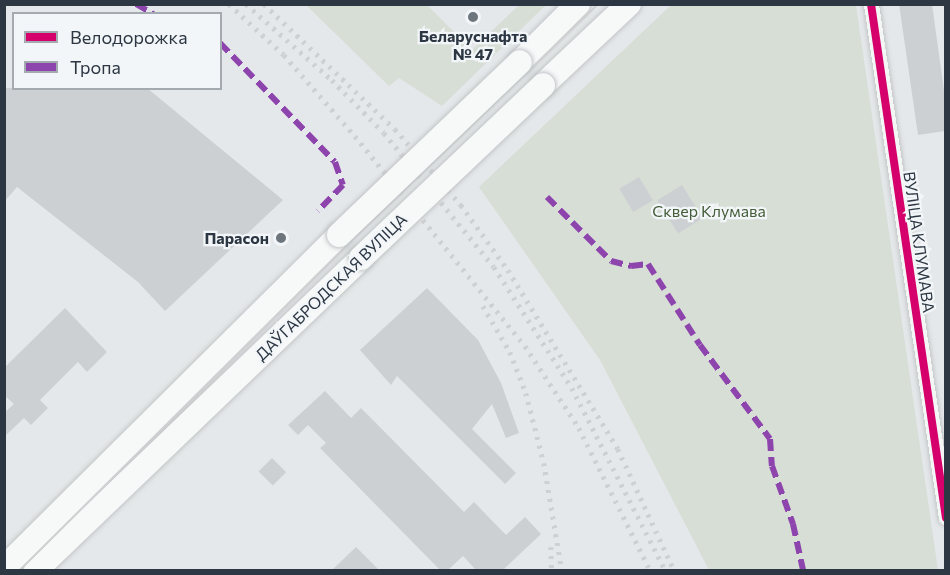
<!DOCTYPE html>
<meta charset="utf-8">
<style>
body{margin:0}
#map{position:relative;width:950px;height:575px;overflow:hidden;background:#e5e8ea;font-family:Commissioner,sans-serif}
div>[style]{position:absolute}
.green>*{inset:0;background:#d7ded6}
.building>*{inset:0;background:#cdd0d2;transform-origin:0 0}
.roads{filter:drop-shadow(0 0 2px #c3c6c8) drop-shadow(0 0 2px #c3c6c8)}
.minor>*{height:15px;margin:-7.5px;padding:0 7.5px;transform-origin:7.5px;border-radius:7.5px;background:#f4f6f6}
.primary>*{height:24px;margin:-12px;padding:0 12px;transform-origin:12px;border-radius:12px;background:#f7f8f8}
.tram>*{height:1.5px;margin:-0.75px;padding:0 0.75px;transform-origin:0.75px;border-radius:0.75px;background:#ced0d1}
.rail>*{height:4.5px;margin-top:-2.25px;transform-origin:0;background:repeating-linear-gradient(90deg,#ced0d1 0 3px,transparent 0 9px)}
.bridges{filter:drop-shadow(0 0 2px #c1c5c7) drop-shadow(0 0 2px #c1c5c7)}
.primary-bridge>*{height:24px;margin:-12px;padding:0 12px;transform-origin:12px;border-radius:12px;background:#f7f8f8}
.quiet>*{height:6px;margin-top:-3px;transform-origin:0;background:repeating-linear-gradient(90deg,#8e44ad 0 12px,transparent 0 18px)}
.cycleway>*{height:8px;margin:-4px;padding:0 4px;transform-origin:4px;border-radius:4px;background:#d6006c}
.dots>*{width:16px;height:16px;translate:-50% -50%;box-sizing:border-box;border:3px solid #f3f6f8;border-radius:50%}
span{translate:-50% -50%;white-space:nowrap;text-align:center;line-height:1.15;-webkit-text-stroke:4.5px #f3f6f8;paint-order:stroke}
.poi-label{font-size:16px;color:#2c3743;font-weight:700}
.right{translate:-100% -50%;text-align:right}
.park-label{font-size:16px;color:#455e3a}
.street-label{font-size:16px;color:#2c3743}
.frame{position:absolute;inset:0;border:6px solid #2c3743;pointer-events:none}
.legend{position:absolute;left:12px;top:12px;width:210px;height:78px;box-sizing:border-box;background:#f3f6f8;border:2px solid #a3aab0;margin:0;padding:8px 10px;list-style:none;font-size:18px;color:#2c3743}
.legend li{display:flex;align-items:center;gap:12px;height:30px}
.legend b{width:30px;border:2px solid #a3aab0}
</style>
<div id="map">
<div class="green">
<i style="clip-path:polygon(306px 5px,427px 5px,472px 50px,519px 5px,546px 5px,442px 106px,399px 78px,389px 86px)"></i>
<i style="clip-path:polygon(671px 5px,856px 5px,938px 570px,709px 570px,600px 360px,479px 187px)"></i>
</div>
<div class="building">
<i style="clip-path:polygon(899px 4px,932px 4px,945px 98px,945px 131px,918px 135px)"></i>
<i style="clip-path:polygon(4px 88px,147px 88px,283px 200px,165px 311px,138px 282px,17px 187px,4px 202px)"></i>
<i style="left:639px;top:177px;width:27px;height:23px;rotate:59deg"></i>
<i style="left:682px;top:185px;width:39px;height:29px;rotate:58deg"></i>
<i style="clip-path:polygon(427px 288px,478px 340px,501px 383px,519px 433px,506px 438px,492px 404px,472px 429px,516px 473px,505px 484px,397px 376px,391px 385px,360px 350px)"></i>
<i style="clip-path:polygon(65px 308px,107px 352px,87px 372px,78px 362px,40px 400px,48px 408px,31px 425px,24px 418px,4px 437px,4px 413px,14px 404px,4px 395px,4px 368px)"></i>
<i style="clip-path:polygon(325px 391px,351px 418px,361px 408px,464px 512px,474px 502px,506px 535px,525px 517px,541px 534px,503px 570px,476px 570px,463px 556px,448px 570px,440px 570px,320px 448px,326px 443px,308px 425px,298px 435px,288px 425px)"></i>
<i style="left:272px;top:458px;width:20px;height:19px;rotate:45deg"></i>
<i style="clip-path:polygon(356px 547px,379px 570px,332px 570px)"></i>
</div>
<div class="roads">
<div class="minor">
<i style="left:871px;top:4px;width:519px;rotate:81.7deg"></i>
</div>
<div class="primary">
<i style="left:520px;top:62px;width:82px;rotate:-45deg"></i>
<i style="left:543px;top:85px;width:118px;rotate:-43.3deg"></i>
<i style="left:4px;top:568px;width:472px;rotate:-44.8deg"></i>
<i style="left:36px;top:570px;width:451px;rotate:-43.8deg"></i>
</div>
</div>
<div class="tram">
<i style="left:20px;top:570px;width:462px;rotate:-44.8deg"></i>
<i style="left:348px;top:244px;width:347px;rotate:-43.8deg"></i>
</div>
<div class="rail">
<i style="left:229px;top:4px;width:75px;rotate:42.8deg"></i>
<i style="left:284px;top:55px;width:108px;rotate:48.8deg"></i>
<i style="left:355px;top:136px;width:270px;rotate:51deg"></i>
<i style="left:525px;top:346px;width:98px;rotate:56.6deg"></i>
<i style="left:579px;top:428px;width:159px;rotate:63.4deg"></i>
<i style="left:246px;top:4px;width:115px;rotate:41.5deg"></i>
<i style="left:332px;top:80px;width:74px;rotate:45.5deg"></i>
<i style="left:384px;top:133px;width:173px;rotate:50.6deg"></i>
<i style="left:494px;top:267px;width:144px;rotate:57.2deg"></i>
<i style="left:572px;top:388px;width:204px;rotate:62.9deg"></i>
<i style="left:264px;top:4px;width:181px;rotate:43.7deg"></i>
<i style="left:395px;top:129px;width:101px;rotate:49deg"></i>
<i style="left:461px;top:205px;width:80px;rotate:54.1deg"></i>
<i style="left:508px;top:270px;width:210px;rotate:58.4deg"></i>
<i style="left:618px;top:449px;width:131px;rotate:65.2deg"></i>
<i style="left:483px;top:306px;width:53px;rotate:59.6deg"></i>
<i style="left:510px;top:352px;width:44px;rotate:68.7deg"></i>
<i style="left:526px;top:393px;width:72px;rotate:75.6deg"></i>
<i style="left:544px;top:463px;width:109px;rotate:80.5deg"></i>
<i style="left:551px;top:547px;width:23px;rotate:88deg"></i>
</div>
<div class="bridges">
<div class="primary-bridge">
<i style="left:339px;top:235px;width:250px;rotate:-43.7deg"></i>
<i style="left:361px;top:258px;width:251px;rotate:-43.5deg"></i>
</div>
</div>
<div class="quiet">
<i style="left:136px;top:4px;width:20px;rotate:30deg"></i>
<i style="left:220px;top:43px;width:165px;rotate:46deg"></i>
<i style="left:335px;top:162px;width:24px;rotate:71deg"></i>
<i style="left:343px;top:185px;width:36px;rotate:134deg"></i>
<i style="left:547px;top:197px;width:91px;rotate:45deg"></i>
<i style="left:611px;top:261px;width:21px;rotate:14deg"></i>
<i style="left:631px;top:266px;width:17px;rotate:-7deg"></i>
<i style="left:648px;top:264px;width:96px;rotate:57.3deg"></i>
<i style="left:700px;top:345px;width:117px;rotate:53.3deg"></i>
<i style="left:770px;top:439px;width:27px;rotate:86deg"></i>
<i style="left:772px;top:466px;width:62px;rotate:70.1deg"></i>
<i style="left:793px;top:524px;width:47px;rotate:77.7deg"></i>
</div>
<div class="cycleway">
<i style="left:871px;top:4px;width:519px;rotate:81.7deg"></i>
</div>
<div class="dots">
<i style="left:473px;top:17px;background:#6d757d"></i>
<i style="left:281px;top:238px;background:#6d757d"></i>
</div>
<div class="poi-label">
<span style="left:473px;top:45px">Беларуснафта<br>№ 47</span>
<span class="right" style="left:269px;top:238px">Парасон</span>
</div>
<div class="park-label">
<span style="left:709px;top:211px">Сквер Клумава</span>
</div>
<div class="street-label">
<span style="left:919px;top:242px;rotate:82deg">ВУЛІЦА КЛУМАВА</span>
<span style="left:331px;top:287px;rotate:-44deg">ДАЎГАБРОДСКАЯ ВУЛІЦА</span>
</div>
<div class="frame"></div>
<ul class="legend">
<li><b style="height:8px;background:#d6006c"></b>Велодорожка</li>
<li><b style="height:8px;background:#8e44ad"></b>Тропа</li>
</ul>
</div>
